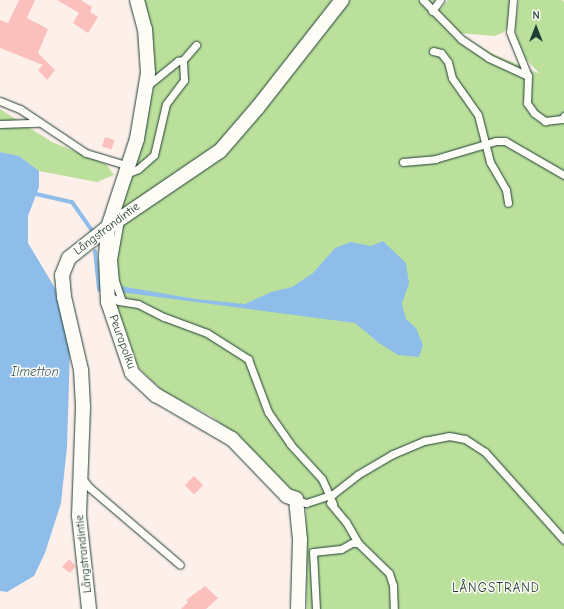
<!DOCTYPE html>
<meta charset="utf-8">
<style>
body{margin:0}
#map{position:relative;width:564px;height:609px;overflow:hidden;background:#fdf0eb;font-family:"Comic Neue",sans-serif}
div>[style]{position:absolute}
.green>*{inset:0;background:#bbe09b}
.water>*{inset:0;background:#8fbde9}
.stream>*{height:4px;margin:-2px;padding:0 2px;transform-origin:2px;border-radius:2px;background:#8fbde9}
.building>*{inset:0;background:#fcc0bc;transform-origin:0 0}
.roads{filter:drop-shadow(0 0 1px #1f3d34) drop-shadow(0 0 1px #1f3d34)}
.service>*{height:7px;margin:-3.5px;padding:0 3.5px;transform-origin:3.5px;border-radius:3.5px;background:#fdfcf7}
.minor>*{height:14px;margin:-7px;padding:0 7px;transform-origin:7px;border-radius:7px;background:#fdfcf7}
span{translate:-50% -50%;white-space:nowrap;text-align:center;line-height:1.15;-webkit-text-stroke:3px #fdfcf7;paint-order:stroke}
.street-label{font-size:12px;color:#1f3d34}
.water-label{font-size:13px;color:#3b5d61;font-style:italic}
.neighbourhood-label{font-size:13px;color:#1f3d34;letter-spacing:1px}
.north{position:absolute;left:516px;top:8px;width:40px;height:40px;-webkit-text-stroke:3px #fdfcf7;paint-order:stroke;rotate:0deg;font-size:11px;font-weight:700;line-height:16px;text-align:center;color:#1f3d34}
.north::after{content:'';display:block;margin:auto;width:14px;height:18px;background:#1f3d34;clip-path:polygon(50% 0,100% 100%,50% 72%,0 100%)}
</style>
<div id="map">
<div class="green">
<i style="clip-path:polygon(141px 0,437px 0,431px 4px,439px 11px,448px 0,510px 0,508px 24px,504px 32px,495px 36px,459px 33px,491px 53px,540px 74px,526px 59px,518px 42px,515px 27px,519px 0,562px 0,564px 2px,564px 609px,307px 609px,306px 508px,302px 495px,288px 487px,246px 444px,211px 416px,164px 392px,139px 368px,120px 316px,110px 278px,109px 259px,153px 91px,152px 62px)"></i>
<i style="clip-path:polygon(0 109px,52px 142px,106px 164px,114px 175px,97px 182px,39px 171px,19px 156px,0 152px)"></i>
</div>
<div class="water">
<i style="clip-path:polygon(0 152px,19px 156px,39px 171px,39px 187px,28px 216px,28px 243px,55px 288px,70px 350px,67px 447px,61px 503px,45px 553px,34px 576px,7px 592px,0 591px)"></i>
<i style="clip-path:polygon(383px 241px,406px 263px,409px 283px,402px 304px,406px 319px,416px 328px,423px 345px,419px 357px,398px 355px,379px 343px,355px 323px,120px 292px,120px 286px,196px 299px,245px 304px,271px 292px,292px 287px,313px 273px,335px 248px,351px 242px,371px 246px)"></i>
</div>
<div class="stream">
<i style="left:36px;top:194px;width:37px;rotate:13deg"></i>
<i style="left:72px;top:202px;width:37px;rotate:55deg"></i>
<i style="left:95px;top:251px;width:39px;rotate:84deg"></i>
</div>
<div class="building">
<i style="clip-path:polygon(19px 0,35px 0,27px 18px,48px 29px,38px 53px,55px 70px,47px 80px,38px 70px,43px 65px,0 48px,0 20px,8px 23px)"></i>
<i style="clip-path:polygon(57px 0,81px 0,92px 7px,90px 12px,98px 17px,88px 33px,73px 23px,79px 13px)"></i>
<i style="left:105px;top:137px;width:10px;height:10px;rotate:17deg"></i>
<i style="left:194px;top:476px;width:13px;height:13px;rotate:45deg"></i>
<i style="clip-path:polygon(69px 559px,76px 566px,70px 573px,62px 567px)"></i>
<i style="clip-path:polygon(205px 586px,218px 598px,206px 609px,181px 609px,188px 602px,186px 600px)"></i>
</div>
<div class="roads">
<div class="service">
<i style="left:423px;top:0;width:54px;rotate:45.7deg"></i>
<i style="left:461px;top:39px;width:34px;rotate:34deg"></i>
<i style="left:489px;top:58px;width:43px;rotate:24.8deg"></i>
<i style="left:528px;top:76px;width:27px;rotate:92deg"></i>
<i style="left:527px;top:103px;width:12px;rotate:55deg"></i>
<i style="left:534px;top:113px;width:14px;rotate:36deg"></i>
<i style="left:545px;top:121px;width:17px;rotate:-7deg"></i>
<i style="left:562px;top:119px;width:4px;rotate:-56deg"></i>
<i style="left:513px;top:0;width:32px;rotate:95deg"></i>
<i style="left:510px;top:32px;width:48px;rotate:67.8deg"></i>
<i style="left:432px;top:11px;width:14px;rotate:-54deg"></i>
<i style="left:433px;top:51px;width:8px;rotate:14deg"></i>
<i style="left:441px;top:53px;width:11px;rotate:52deg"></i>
<i style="left:448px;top:62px;width:16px;rotate:76deg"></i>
<i style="left:452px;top:78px;width:45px;rotate:54.9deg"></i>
<i style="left:478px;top:115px;width:49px;rotate:75.7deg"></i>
<i style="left:490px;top:162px;width:32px;rotate:60deg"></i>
<i style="left:506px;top:190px;width:13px;rotate:81deg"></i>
<i style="left:147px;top:86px;width:40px;rotate:-39deg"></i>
<i style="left:178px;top:61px;width:5px;rotate:-11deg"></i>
<i style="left:0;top:101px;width:22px;rotate:22deg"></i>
<i style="left:20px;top:109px;width:79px;rotate:33.7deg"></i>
<i style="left:86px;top:153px;width:45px;rotate:16.8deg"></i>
<i style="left:0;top:124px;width:38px;rotate:-2deg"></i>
<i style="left:403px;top:162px;width:32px;rotate:-5deg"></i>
<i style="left:435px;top:159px;width:64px;rotate:-16.4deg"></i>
<i style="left:496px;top:141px;width:9px"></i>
<i style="left:505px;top:141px;width:68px;rotate:30deg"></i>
<i style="left:126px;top:174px;width:13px;rotate:-23deg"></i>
<i style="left:138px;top:169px;width:21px;rotate:-41deg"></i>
<i style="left:154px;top:155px;width:52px;rotate:-76.8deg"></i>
<i style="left:166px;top:104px;width:30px;rotate:-53deg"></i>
<i style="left:184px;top:80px;width:20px;rotate:-93deg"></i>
<i style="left:183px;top:60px;width:20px;rotate:-49deg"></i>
<i style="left:120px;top:220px;width:40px;rotate:100deg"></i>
<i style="left:113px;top:259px;width:22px;rotate:85deg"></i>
<i style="left:115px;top:281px;width:21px;rotate:71deg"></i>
<i style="left:107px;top:295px;width:13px;rotate:27deg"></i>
<i style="left:119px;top:301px;width:19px;rotate:9deg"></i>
<i style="left:138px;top:304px;width:29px;rotate:27deg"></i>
<i style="left:164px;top:317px;width:46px;rotate:20.4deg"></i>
<i style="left:207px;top:333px;width:49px;rotate:32.4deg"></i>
<i style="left:248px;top:359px;width:57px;rotate:69.3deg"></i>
<i style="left:268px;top:412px;width:39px;rotate:55deg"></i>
<i style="left:290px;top:444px;width:47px;rotate:47.6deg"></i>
<i style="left:322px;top:479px;width:27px;rotate:66deg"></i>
<i style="left:81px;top:477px;width:14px;rotate:51deg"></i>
<i style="left:90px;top:488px;width:118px;rotate:40.5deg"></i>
<i style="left:296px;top:499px;width:11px;rotate:22deg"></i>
<i style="left:306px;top:503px;width:28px;rotate:-18deg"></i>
<i style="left:333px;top:494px;width:31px;rotate:-38deg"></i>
<i style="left:357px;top:475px;width:42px;rotate:-30.3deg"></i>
<i style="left:393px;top:454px;width:34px;rotate:-23deg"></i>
<i style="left:424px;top:441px;width:25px;rotate:-11deg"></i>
<i style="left:449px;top:436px;width:16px;rotate:11deg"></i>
<i style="left:465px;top:439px;width:24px;rotate:33deg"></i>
<i style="left:485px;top:452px;width:118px;rotate:48.1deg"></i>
<i style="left:330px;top:503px;width:25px;rotate:50deg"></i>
<i style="left:346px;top:522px;width:24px;rotate:60deg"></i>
<i style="left:316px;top:609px;width:57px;rotate:-93deg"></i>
<i style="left:313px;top:552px;width:28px;rotate:-6deg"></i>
<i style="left:341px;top:549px;width:13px;rotate:-29deg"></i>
<i style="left:352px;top:543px;width:6px"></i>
<i style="left:358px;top:543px;width:43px;rotate:44.1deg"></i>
<i style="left:389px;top:573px;width:13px;rotate:72deg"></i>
<i style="left:393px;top:585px;width:24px;rotate:88deg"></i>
</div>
<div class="minor">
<i style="left:137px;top:0;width:30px;rotate:75deg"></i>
<i style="left:145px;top:29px;width:44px;rotate:86.1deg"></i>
<i style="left:148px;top:73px;width:67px;rotate:99.5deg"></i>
<i style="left:137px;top:139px;width:93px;rotate:108.2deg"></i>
<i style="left:108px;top:227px;width:30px;rotate:94deg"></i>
<i style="left:106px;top:257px;width:45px;rotate:87.5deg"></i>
<i style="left:108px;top:302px;width:75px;rotate:71.3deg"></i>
<i style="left:132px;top:373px;width:33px;rotate:43deg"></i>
<i style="left:156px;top:395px;width:88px;rotate:30.1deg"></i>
<i style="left:232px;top:439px;width:79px;rotate:46deg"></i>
<i style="left:287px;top:496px;width:9px;rotate:18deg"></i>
<i style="left:296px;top:499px;width:41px;rotate:84.4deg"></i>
<i style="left:300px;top:540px;width:69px;rotate:91.7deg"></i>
<i style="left:89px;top:609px;width:94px;rotate:-96.1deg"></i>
<i style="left:79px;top:516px;width:109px;rotate:-87.9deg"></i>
<i style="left:83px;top:407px;width:37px;rotate:-93deg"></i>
<i style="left:81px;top:370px;width:75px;rotate:-103.1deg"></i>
<i style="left:64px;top:297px;width:22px;rotate:-95deg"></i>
<i style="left:62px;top:275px;width:18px;rotate:-68deg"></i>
<i style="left:69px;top:258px;width:50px;rotate:-38.5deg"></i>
<i style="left:108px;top:227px;width:135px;rotate:-34.2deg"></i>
<i style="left:220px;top:151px;width:58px;rotate:-49.2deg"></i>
<i style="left:258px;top:107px;width:136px;rotate:-51.9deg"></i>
</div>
</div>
<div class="street-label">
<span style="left:107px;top:229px;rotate:-37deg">Långstrandintie</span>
<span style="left:122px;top:342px;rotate:70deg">Peurapolku</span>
<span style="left:84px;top:554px;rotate:-96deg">Långstrandintie</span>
</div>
<div class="water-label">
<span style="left:35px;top:372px">Ilmetton</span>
</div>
<div class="neighbourhood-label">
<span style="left:496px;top:588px">LÅNGSTRAND</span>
</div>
<div class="north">N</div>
</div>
